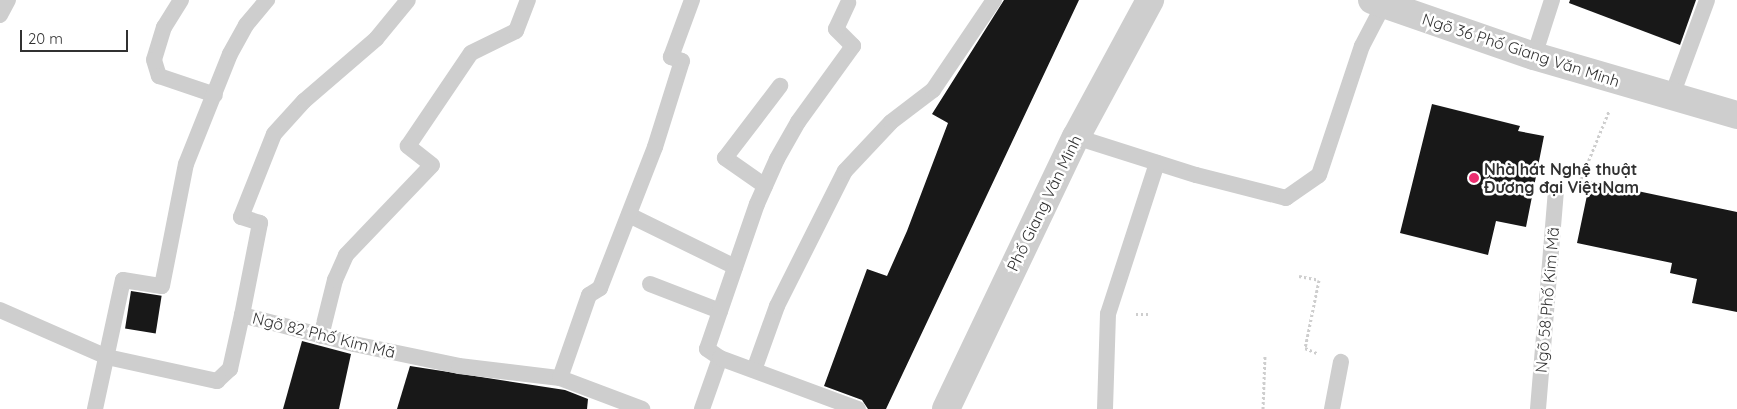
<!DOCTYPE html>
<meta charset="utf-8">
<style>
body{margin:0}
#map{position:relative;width:1737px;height:409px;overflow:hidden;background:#fff;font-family:Quicksand,sans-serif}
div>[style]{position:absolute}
.building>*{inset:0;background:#181818;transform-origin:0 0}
.path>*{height:3px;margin-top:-1.5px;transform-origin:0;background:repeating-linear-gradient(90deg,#cecece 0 2.5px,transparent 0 5px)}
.service>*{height:16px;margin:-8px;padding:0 8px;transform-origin:8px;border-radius:8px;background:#cecece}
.minor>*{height:28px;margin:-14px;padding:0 14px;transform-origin:14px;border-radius:14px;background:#cecece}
.tertiary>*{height:28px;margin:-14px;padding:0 14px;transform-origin:14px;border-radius:14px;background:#cecece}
.dots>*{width:14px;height:14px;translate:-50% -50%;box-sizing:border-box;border:2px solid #fff;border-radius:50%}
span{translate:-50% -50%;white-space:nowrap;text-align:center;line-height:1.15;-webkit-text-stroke:5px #fff;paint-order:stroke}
.street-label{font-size:16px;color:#313131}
.poi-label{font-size:16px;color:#313131;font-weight:700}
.left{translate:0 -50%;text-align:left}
.scale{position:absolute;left:20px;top:30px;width:108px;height:22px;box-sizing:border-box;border:2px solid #313131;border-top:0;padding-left:6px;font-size:15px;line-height:18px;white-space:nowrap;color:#313131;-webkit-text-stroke:4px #fff;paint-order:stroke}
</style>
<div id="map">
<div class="building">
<i style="clip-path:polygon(1004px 0,1079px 0,886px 409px,868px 409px,862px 400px,824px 386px,867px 269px,887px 276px,907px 231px,948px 123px,932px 114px)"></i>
<i style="clip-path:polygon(1570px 0,1696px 0,1680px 45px,1569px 3px)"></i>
<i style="clip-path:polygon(1432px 104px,1520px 126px,1518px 131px,1544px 136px,1526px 227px,1496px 221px,1488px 255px,1400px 233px)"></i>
<i style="clip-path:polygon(1590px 181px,1737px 212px,1737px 312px,1692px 303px,1697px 279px,1670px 273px,1672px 263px,1577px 243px)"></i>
<i style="left:131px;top:291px;width:31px;height:38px;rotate:9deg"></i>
<i style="clip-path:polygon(302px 341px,351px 354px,339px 409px,283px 409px)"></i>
<i style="clip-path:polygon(410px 366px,565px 390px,588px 399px,587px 409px,397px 409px)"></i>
</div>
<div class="path">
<i style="left:1581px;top:179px;width:74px;rotate:-67.6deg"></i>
<i style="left:1299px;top:276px;width:20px;rotate:11deg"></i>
<i style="left:1319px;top:280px;width:69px;rotate:101.6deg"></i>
<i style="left:1305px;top:348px;width:13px;rotate:23deg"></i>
<i style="left:1136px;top:314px;width:13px"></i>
<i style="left:1263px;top:409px;width:54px;rotate:-87.9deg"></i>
</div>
<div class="service">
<i style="left:181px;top:0;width:32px;rotate:122deg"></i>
<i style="left:164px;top:27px;width:34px;rotate:107deg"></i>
<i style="left:154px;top:60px;width:17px;rotate:73deg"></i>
<i style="left:159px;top:76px;width:59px;rotate:18.7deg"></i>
<i style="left:0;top:15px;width:17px;rotate:-62deg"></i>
<i style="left:1534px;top:56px;width:59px;rotate:-72.2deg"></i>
<i style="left:1671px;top:98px;width:104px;rotate:-69.8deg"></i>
<i style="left:1076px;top:137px;width:126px;rotate:17.6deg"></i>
<i style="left:1196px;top:175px;width:93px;rotate:14.3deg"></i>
<i style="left:1286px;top:198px;width:40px;rotate:-34.9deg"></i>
<i style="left:1319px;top:175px;width:136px;rotate:-71.6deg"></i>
<i style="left:1362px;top:46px;width:52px;rotate:-62.4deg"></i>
<i style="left:765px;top:186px;width:49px;rotate:-145deg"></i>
<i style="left:725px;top:158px;width:91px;rotate:-52.6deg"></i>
<i style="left:629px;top:215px;width:118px;rotate:26.1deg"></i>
<i style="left:650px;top:284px;width:75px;rotate:21.1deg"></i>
<i style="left:0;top:310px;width:117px;rotate:23.7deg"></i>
<i style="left:107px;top:357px;width:113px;rotate:12.3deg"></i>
<i style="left:217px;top:381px;width:18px;rotate:-43deg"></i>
<i style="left:230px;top:369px;width:55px;rotate:-77.5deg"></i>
<i style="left:242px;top:315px;width:116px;rotate:14.5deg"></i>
<i style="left:354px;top:344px;width:107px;rotate:11.8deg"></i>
<i style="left:459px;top:366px;width:102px;rotate:6.8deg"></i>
<i style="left:560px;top:378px;width:88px;rotate:20.7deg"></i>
<i style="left:242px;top:315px;width:94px;rotate:-78.9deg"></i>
<i style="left:260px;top:223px;width:20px;rotate:-162deg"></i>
<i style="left:241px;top:217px;width:89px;rotate:-68.3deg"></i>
<i style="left:274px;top:134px;width:45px;rotate:-47.7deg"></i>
<i style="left:304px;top:101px;width:95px;rotate:-40.7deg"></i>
<i style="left:376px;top:39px;width:50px;rotate:-50.6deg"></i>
<i style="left:321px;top:336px;width:58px;rotate:-76deg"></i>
<i style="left:335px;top:280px;width:27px;rotate:-66deg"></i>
<i style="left:346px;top:255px;width:124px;rotate:-46.3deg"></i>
<i style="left:432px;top:165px;width:31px;rotate:-142deg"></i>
<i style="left:408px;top:146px;width:112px;rotate:-55.9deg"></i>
<i style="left:471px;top:53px;width:50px;rotate:-26.1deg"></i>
<i style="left:516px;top:31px;width:33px;rotate:-69deg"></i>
<i style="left:720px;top:358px;width:16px;rotate:-145deg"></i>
<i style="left:707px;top:349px;width:153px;rotate:-71deg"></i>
<i style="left:757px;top:204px;width:49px;rotate:-66deg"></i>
<i style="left:777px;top:159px;width:43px;rotate:-60.4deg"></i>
<i style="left:798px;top:122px;width:94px;rotate:-54.1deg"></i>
<i style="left:853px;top:46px;width:24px;rotate:-135deg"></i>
<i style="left:836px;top:29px;width:29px;rotate:-65deg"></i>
<i style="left:754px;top:370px;width:68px;rotate:-70.2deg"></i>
<i style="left:777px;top:306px;width:151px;rotate:-63.3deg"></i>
<i style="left:845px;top:171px;width:67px;rotate:-46.8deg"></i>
<i style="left:891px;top:122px;width:53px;rotate:-37.3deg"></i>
<i style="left:933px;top:90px;width:109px;rotate:-55.9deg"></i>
<i style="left:560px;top:378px;width:88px;rotate:-70.7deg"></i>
<i style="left:589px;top:295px;width:13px;rotate:-32deg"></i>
<i style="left:600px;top:288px;width:151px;rotate:-68.7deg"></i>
<i style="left:655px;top:147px;width:90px;rotate:-72.6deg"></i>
<i style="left:682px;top:61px;width:12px;rotate:-160deg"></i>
<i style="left:671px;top:57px;width:61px;rotate:-69.8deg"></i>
<i style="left:95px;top:409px;width:132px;rotate:-77.8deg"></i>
<i style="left:123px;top:280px;width:39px;rotate:9deg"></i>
<i style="left:162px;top:286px;width:124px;rotate:-78.9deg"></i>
<i style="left:186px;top:164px;width:118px;rotate:-68.2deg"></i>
<i style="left:230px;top:54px;width:33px;rotate:-61deg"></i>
<i style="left:246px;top:25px;width:33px;rotate:-50deg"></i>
<i style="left:702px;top:409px;width:54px;rotate:-70.6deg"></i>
<i style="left:720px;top:358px;width:147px;rotate:20.3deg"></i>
<i style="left:1105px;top:409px;width:95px;rotate:-88.2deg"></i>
<i style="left:1108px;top:314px;width:159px;rotate:-72deg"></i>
<i style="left:1332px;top:409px;width:48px;rotate:-79.2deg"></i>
<i style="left:1538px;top:409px;width:219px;rotate:-85.3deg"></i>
</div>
<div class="minor">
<i style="left:1372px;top:0;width:171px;rotate:19.1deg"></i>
<i style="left:1534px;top:56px;width:211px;rotate:16.2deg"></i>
</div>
<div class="tertiary">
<i style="left:946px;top:409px;width:301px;rotate:-64.5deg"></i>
<i style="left:1076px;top:137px;width:156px;rotate:-61.6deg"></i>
</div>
<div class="dots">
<i style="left:1474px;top:178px;background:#ec2f70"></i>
</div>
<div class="street-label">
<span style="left:1521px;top:50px;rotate:18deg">Ngõ 36 Phố Giang Văn Minh</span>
<span style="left:1044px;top:203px;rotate:-64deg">Phố Giang Văn Minh</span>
<span style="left:1547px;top:300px;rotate:-85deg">Ngõ 58 Phố Kim Mã</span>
<span style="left:324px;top:335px;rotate:14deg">Ngõ 82 Phố Kim Mã</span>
</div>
<div class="poi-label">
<span class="left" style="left:1484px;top:178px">Nhà hát Nghệ thuật<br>Đương đại Việt Nam</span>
</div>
<div class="scale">20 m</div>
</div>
